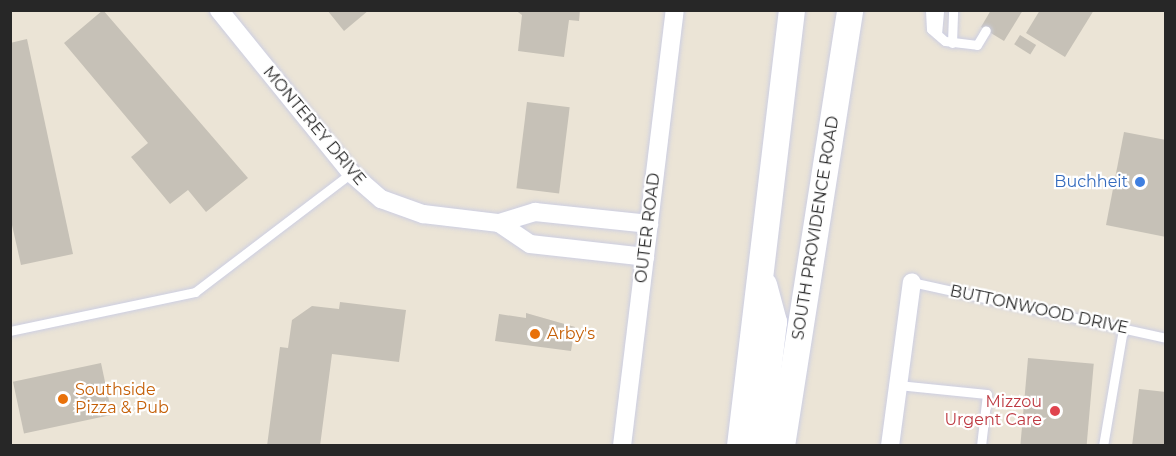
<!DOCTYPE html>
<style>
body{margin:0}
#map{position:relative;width:1176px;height:456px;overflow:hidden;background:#ebe4d6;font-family:Montserrat,sans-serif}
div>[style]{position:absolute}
.building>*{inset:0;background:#c6c1b7;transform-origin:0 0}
.roads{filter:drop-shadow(0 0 2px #cccee2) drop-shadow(0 0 2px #cccee2)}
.lane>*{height:9px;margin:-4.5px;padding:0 4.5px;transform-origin:4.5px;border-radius:4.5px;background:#fff}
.street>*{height:18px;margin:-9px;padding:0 9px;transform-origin:9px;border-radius:9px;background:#fff}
.secondary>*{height:26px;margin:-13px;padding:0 13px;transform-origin:13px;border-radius:13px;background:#fff}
.dots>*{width:16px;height:16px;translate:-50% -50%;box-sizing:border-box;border:3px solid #fff;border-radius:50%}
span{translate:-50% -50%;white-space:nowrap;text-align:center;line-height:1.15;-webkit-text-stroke:4.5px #fff;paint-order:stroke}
.street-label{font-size:16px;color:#272727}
.shop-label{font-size:16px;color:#366cbe}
.right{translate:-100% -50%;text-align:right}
.food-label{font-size:16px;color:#c56008}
.left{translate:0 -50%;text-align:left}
.health-label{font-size:16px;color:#be3a42}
.frame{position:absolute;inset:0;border:12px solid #272727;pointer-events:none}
</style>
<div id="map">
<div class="building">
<i style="clip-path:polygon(103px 10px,248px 178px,206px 212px,188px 190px,170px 204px,131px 157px,148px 143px,64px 43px)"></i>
<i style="clip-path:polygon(327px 10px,369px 10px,344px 31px)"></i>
<i style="clip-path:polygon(515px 10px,580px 10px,579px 21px,569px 20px,564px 57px,518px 51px,522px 15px)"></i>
<i style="clip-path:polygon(991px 10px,1023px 10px,1004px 41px,981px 27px)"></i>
<i style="clip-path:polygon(1040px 10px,1094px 10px,1065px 57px,1026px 33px)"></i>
<i style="left:1020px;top:35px;width:19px;height:11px;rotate:32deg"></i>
<i style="clip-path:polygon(27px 39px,73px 254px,21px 265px,10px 216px,10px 43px)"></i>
<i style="left:527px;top:102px;width:43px;height:87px;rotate:7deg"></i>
<i style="clip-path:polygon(1124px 132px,1166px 140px,1166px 237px,1106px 225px)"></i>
<i style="clip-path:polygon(340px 302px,406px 310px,399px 362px,332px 354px,320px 446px,267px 446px,280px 347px,288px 348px,292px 320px,312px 306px,339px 309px)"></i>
<i style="clip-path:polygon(526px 313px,575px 327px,571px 351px,495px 341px,499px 314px,526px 318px)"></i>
<i style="left:1028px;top:358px;width:66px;height:88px;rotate:5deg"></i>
<i style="left:101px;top:363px;width:53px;height:90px;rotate:78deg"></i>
<i style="clip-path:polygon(1139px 389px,1166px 392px,1166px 446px,1132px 446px)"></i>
</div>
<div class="roads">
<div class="lane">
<i style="left:930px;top:10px;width:19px;rotate:87deg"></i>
<i style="left:931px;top:29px;width:18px;rotate:41deg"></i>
<i style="left:945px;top:41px;width:32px;rotate:7deg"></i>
<i style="left:977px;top:45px;width:17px;rotate:-59deg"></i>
<i style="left:937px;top:34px;width:24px;rotate:-85deg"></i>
<i style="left:952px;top:43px;width:33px;rotate:-88deg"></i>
<i style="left:912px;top:282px;width:260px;rotate:12.4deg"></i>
<i style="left:10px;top:331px;width:189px;rotate:-11.9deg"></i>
<i style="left:195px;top:292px;width:196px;rotate:-37.3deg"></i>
<i style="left:898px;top:385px;width:89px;rotate:5.8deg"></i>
<i style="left:987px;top:394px;width:52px;rotate:96.6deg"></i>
<i style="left:1103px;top:446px;width:119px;rotate:-80.3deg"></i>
</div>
<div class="street">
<i style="left:219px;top:10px;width:210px;rotate:51deg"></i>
<i style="left:351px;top:173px;width:40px;rotate:41deg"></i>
<i style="left:381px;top:199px;width:45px;rotate:19.7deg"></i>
<i style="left:423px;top:214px;width:77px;rotate:6.8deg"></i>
<i style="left:499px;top:223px;width:38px;rotate:-17deg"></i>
<i style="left:535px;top:212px;width:115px;rotate:6deg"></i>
<i style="left:499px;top:223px;width:37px;rotate:34deg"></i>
<i style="left:530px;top:244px;width:116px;rotate:6.4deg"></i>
<i style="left:622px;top:446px;width:439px;rotate:-83.1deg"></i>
<i style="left:890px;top:446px;width:165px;rotate:-82.4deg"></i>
</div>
<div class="secondary">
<i style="left:740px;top:446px;width:439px;rotate:-83.2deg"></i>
<i style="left:759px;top:446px;width:125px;rotate:-83.1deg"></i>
<i style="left:774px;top:322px;width:38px;rotate:-105deg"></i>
<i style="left:782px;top:446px;width:441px;rotate:-81.1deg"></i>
</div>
</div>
<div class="dots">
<i style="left:1140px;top:182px;background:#3f7fe0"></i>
<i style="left:535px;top:334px;background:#e8710a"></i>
<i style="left:63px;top:399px;background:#e8710a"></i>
<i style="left:1055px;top:411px;background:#e0444e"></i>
</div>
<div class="street-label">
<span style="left:314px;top:126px;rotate:50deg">MONTEREY DRIVE</span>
<span style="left:648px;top:228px;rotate:-83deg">OUTER ROAD</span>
<span style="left:816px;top:228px;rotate:-81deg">SOUTH PROVIDENCE ROAD</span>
<span style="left:1039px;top:310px;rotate:12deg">BUTTONWOOD DRIVE</span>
</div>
<div class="shop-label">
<span class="right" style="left:1128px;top:182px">Buchheit</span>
</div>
<div class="food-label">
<span class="left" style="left:547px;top:334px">Arby's</span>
<span class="left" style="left:75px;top:399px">Southside<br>Pizza &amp; Pub</span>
</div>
<div class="health-label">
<span class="right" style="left:1042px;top:411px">Mizzou<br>Urgent Care</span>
</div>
<div class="frame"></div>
</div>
